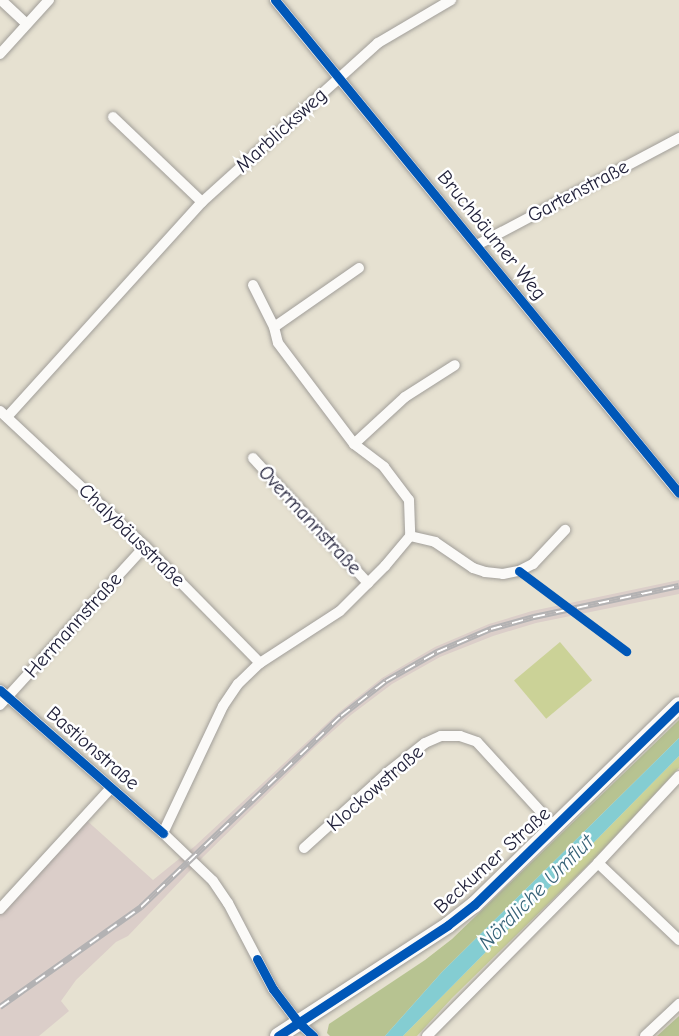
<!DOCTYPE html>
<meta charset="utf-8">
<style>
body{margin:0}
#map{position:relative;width:679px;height:1036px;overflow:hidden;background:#e6e1d1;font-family:"Comic Neue",sans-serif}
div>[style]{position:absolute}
.industrial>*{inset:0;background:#dbcec9}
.green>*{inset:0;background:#cbd297;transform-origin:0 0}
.forest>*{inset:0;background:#b7c391}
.water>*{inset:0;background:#84cdd2}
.roads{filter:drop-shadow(0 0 2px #a19e99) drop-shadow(0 0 2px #a19e99)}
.street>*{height:10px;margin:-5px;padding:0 5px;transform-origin:5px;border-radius:5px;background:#fbfaf8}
.secondary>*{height:16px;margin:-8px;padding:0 8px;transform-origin:8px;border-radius:8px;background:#fbfaf8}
.rail>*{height:6px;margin-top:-3px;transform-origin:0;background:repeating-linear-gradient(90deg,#fff 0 11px,#b3b2b3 0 22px);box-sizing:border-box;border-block:2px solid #b3b2b3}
.cycleway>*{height:9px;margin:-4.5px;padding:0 4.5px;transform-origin:4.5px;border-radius:4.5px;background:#0057b8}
span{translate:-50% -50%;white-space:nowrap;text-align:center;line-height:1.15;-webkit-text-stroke:5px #fff;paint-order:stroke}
.street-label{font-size:20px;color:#22223b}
.water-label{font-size:21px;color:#386378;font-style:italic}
</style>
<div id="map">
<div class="industrial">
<i style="clip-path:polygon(679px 580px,679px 594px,536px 623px,493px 636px,440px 657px,392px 684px,351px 715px,316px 746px,204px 856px,128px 936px,116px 942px,76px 980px,61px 1001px,69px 1011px,39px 1036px,0 1036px,0 909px,84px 818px,153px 880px,195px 846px,338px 713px,382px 678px,435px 647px,489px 624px,532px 611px)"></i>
</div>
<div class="green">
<i style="left:560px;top:642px;width:50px;height:60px;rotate:50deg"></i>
<i style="clip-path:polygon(679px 756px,679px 768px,593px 860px,452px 998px,417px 1036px,403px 1036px)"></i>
</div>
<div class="forest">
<i style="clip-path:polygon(679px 720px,679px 738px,442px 972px,385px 1036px,330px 1036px,327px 1033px,329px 1024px,425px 960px,452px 939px)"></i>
<i style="clip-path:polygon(679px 1016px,679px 1036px,657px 1036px)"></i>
</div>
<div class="water">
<i style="clip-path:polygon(679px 738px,679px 756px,403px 1036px,385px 1036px,442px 972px)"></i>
</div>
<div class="roads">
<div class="street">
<i style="left:1px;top:0;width:35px;rotate:43deg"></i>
<i style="left:275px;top:0;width:637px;rotate:50.67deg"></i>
<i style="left:0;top:54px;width:73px;rotate:-47.8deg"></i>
<i style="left:113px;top:117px;width:123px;rotate:43.7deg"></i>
<i style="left:477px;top:245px;width:229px;rotate:-27.9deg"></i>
<i style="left:359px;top:268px;width:103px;rotate:145.2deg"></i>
<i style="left:274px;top:327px;width:16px;rotate:76deg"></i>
<i style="left:278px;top:343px;width:126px;rotate:53deg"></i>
<i style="left:354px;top:444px;width:38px;rotate:37deg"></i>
<i style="left:384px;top:467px;width:41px;rotate:52.9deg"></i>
<i style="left:409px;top:500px;width:36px;rotate:88deg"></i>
<i style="left:410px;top:536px;width:26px;rotate:13deg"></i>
<i style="left:435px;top:542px;width:46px;rotate:34.4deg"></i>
<i style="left:473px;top:568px;width:13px;rotate:18deg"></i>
<i style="left:485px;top:572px;width:18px;rotate:6deg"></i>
<i style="left:503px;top:574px;width:16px;rotate:-11deg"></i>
<i style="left:519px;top:571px;width:16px;rotate:-27deg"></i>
<i style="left:533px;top:564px;width:47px;rotate:-46.7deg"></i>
<i style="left:253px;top:285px;width:47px;rotate:63.4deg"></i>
<i style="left:0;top:411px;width:198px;rotate:43deg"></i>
<i style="left:145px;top:546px;width:164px;rotate:45.5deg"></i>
<i style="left:7px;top:417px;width:290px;rotate:-47.8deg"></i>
<i style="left:202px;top:202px;width:237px;rotate:-42.1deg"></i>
<i style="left:378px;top:43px;width:85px;rotate:-30.5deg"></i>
<i style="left:354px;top:444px;width:69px;rotate:-42.7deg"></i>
<i style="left:405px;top:397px;width:59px;rotate:-32.6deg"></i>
<i style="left:253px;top:458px;width:170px;rotate:47.4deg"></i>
<i style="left:0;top:690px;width:217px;rotate:41.3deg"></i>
<i style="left:163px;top:833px;width:69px;rotate:43.8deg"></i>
<i style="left:213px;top:881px;width:27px;rotate:56deg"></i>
<i style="left:228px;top:903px;width:97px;rotate:62.4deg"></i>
<i style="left:273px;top:989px;width:41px;rotate:52.9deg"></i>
<i style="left:298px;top:1022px;width:21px;rotate:43deg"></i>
<i style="left:0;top:705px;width:215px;rotate:-47.6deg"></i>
<i style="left:163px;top:833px;width:140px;rotate:-64.7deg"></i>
<i style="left:223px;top:706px;width:27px;rotate:-56deg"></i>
<i style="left:238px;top:684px;width:30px;rotate:-44deg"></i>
<i style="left:260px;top:663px;width:95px;rotate:-33deg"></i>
<i style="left:340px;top:611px;width:64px;rotate:-45deg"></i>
<i style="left:385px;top:566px;width:39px;rotate:-50deg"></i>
<i style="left:304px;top:848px;width:112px;rotate:-42.1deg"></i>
<i style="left:387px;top:773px;width:48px;rotate:-38.3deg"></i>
<i style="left:425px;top:743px;width:17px;rotate:-24deg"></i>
<i style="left:441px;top:736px;width:19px"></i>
<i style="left:460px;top:736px;width:18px;rotate:19deg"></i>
<i style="left:477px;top:742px;width:115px;rotate:47.5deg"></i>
<i style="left:598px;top:863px;width:112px;rotate:43.5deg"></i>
<i style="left:0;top:909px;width:164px;rotate:-47.5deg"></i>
<i style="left:427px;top:1036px;width:243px;rotate:-45.3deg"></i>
<i style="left:598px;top:863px;width:119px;rotate:-47deg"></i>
<i style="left:645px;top:1036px;width:47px;rotate:-43.3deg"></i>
</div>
<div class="secondary">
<i style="left:278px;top:1036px;width:203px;rotate:-33.1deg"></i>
<i style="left:448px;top:925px;width:33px;rotate:-38deg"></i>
<i style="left:474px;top:905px;width:286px;rotate:-44.3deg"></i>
</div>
</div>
<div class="rail">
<i style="left:0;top:1007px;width:173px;rotate:-35.3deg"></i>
<i style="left:141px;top:907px;width:277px;rotate:-43.7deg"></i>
<i style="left:341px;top:716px;width:57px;rotate:-37.9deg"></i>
<i style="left:386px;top:681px;width:59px;rotate:-29.6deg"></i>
<i style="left:437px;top:652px;width:59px;rotate:-23.1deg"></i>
<i style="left:491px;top:629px;width:45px;rotate:-15.6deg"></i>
<i style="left:534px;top:617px;width:148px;rotate:-12.1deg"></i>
</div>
<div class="cycleway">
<i style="left:275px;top:0;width:637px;rotate:50.67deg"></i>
<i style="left:519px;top:571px;width:134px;rotate:36.8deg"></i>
<i style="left:0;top:690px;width:217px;rotate:41.3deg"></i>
<i style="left:257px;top:959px;width:34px;rotate:62deg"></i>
<i style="left:273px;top:989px;width:41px;rotate:52.9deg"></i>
<i style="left:298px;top:1022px;width:21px;rotate:43deg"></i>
<i style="left:278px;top:1036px;width:203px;rotate:-33.1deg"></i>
<i style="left:448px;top:925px;width:33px;rotate:-38deg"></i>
<i style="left:474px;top:905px;width:286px;rotate:-44.3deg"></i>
</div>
<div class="street-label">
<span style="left:281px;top:130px;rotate:-42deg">Marblicksweg</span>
<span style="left:578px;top:191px;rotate:-28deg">Gartenstraße</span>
<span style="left:492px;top:235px;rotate:51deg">Bruchbäumer Weg</span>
<span style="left:310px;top:520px;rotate:47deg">Overmannstraße</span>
<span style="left:132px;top:535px;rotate:44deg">Chalybäusstraße</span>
<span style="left:73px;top:625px;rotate:-48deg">Hermannstraße</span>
<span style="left:93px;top:748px;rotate:41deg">Bastionstraße</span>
<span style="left:375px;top:788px;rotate:-41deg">Klockowstraße</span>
<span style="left:492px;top:860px;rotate:-42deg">Beckumer Straße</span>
</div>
<div class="water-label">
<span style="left:536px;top:892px;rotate:-45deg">Nördliche Umflut</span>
</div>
</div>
